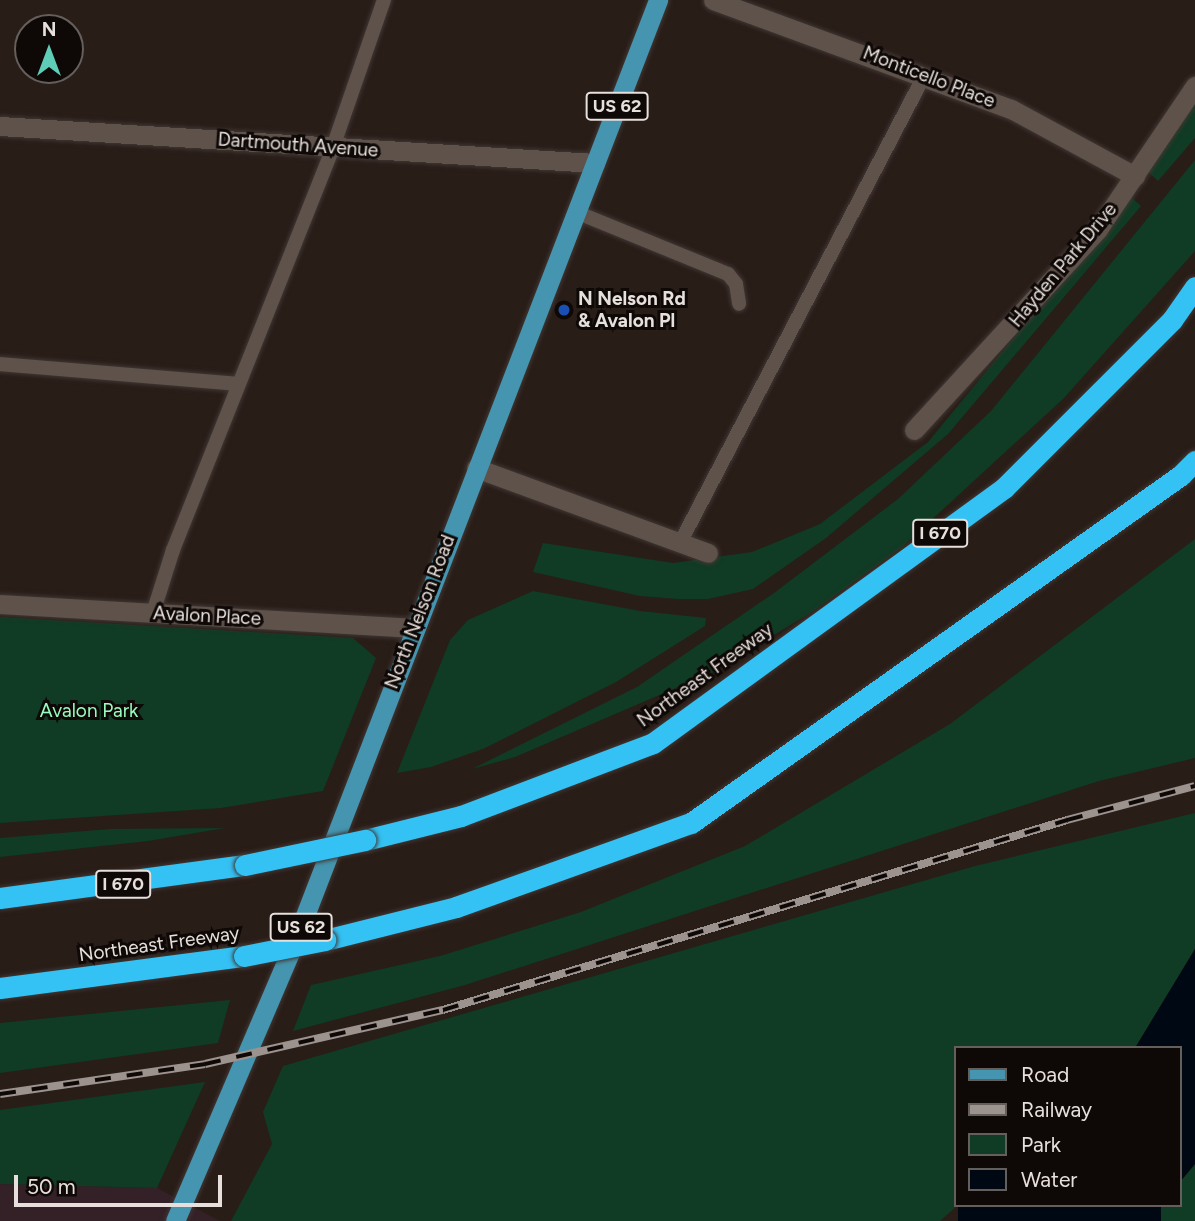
<!DOCTYPE html>
<style>
body{margin:0}
#map{position:relative;width:1195px;height:1221px;overflow:hidden;background:#291d18;font-family:Figtree,sans-serif}
div>[style]{position:absolute}
.industrial>*{inset:0;background:#342128}
.green>*{inset:0;background:#103b24}
.water>*{inset:0;background:#000814;transform-origin:0 0}
.roads{filter:drop-shadow(0 0 2px #403733) drop-shadow(0 0 2px #403733)}
.service>*{height:14px;margin:-7px;padding:0 7px;transform-origin:7px;border-radius:7px;background:#5f524b}
.minor>*{height:19px;margin:-9.5px;padding:0 9.5px;transform-origin:9.5px;border-radius:9.5px;background:#5f524b}
.primary>*{height:19px;margin:-9.5px;padding:0 9.5px;transform-origin:9.5px;border-radius:9.5px;background:#4595b0}
.motorway>*{height:21px;margin:-10.5px;padding:0 10.5px;transform-origin:10.5px;border-radius:10.5px;background:#34c1f3}
.rail>*{height:8px;margin-top:-4px;transform-origin:0;background:repeating-linear-gradient(90deg,#0e0907 0 16px,#9c928e 0 32px);box-sizing:border-box;border-block:2px solid #9c928e}
.bridges{filter:drop-shadow(0 0 2px #403733) drop-shadow(0 0 2px #403733)}
.motorway-bridge>*{height:21px;margin:-10.5px;padding:0 10.5px;transform-origin:10.5px;border-radius:10.5px;background:#34c1f3}
.dots>*{width:19px;height:19px;translate:-50% -50%;box-sizing:border-box;border:4px solid #0e0907;border-radius:50%}
span{translate:-50% -50%;white-space:nowrap;text-align:center;line-height:1.15;-webkit-text-stroke:6px #0e0907;paint-order:stroke}
.shield-label span{padding:2px 5px;background:#0e0907;border:2px solid;border-radius:5px;-webkit-text-stroke-width:0}
.shield-label{font-size:18px;color:#e7dfdb;font-weight:700}
.street-label{font-size:19px;color:#e7dfdb}
.poi-label{font-size:19px;color:#e7dfdb;font-weight:700}
.left{translate:0 -50%;text-align:left}
.park-label{font-size:19px;color:#97fdc0}
.legend{position:absolute;left:954px;top:1046px;width:228px;height:161px;box-sizing:border-box;background:#0e0907;border:2px solid #655f5c;margin:0;padding:9px 12px;list-style:none;font-size:21px;color:#e7dfdb}
.legend li{display:flex;align-items:center;gap:14px;height:35px}
.legend b{width:35px;border:2px solid #655f5c}
.north{position:absolute;left:14px;top:14px;width:70px;height:70px;box-sizing:border-box;background:#0e0907;border:2px solid #655f5c;border-radius:50%;rotate:0deg;font-size:19px;font-weight:700;line-height:28px;text-align:center;color:#e7dfdb}
.north::after{content:'';display:block;margin:auto;width:24px;height:32px;background:#5eceb8;clip-path:polygon(50% 0,100% 100%,50% 72%,0 100%)}
.scale{position:absolute;left:14px;top:1175px;width:208px;height:32px;box-sizing:border-box;border:4px solid #e7dfdb;border-top:0;padding-left:9px;font-size:21px;line-height:24px;white-space:nowrap;color:#e7dfdb;-webkit-text-stroke:5px #0e0907;paint-order:stroke}
</style>
<div id="map">
<div class="industrial">
<i style="clip-path:polygon(0 1184px,157px 1188px,220px 1221px,0 1221px)"></i>
</div>
<div class="green">
<i style="clip-path:polygon(1195px 100px,1195px 138px,1158px 181px,1148px 172px)"></i>
<i style="clip-path:polygon(1195px 160px,1195px 251px,1064px 398px,901px 548px,812px 612px,713px 672px,515px 757px,472px 769px,637px 687px,774px 593px,898px 499px,991px 411px)"></i>
<i style="clip-path:polygon(1130px 196px,1141px 206px,948px 434px,826px 538px,753px 589px,708px 599px,678px 599px,640px 596px,533px 572px,543px 543px,673px 563px,752px 552px,820px 524px,928px 442px)"></i>
<i style="clip-path:polygon(1195px 539px,1195px 758px,1099px 781px,465px 985px,293px 1031px,311px 985px,440px 956px,581px 912px,745px 846px,950px 724px)"></i>
<i style="clip-path:polygon(533px 591px,640px 611px,706px 618px,705px 626px,616px 682px,483px 749px,431px 767px,397px 773px,450px 640px,468px 620px)"></i>
<i style="clip-path:polygon(0 617px,353px 638px,376px 658px,323px 791px,221px 808px,0 823px)"></i>
<i style="clip-path:polygon(1195px 813px,1195px 949px,1135px 1048px,955px 1048px,958px 1205px,940px 1221px,231px 1221px,272px 1144px,263px 1112px,283px 1066px,975px 866px)"></i>
<i style="clip-path:polygon(225px 828px,148px 841px,0 857px,0 838px,110px 829px)"></i>
<i style="clip-path:polygon(230px 1000px,218px 1043px,0 1073px,0 1023px)"></i>
<i style="clip-path:polygon(205px 1082px,157px 1188px,0 1184px,0 1110px)"></i>
<i style="clip-path:polygon(1195px 1164px,1195px 1221px,1149px 1221px,1161px 1205px,1179px 1205px,1179px 1183px)"></i>
</div>
<div class="water">
<i style="clip-path:polygon(1195px 949px,1195px 1164px,1179px 1183px,1179px 1048px,1135px 1048px)"></i>
<i style="left:958px;top:1205px;width:203px;height:24px"></i>
</div>
<div class="roads">
<div class="service">
<i style="left:576px;top:212px;width:164px;rotate:22.2deg"></i>
<i style="left:728px;top:274px;width:13px;rotate:51deg"></i>
<i style="left:736px;top:284px;width:20px;rotate:81deg"></i>
<i style="left:0;top:364px;width:239px;rotate:4.8deg"></i>
<i style="left:680px;top:543px;width:527px;rotate:-62.41deg"></i>
<i style="left:153px;top:613px;width:66px;rotate:-72.4deg"></i>
<i style="left:173px;top:550px;width:434px;rotate:-68.3deg"></i>
<i style="left:333px;top:147px;width:156px;rotate:-70.9deg"></i>
</div>
<div class="minor">
<i style="left:713px;top:0;width:317px;rotate:20.1deg"></i>
<i style="left:1011px;top:109px;width:141px;rotate:28.4deg"></i>
<i style="left:0;top:126px;width:596px;rotate:3.56deg"></i>
<i style="left:914px;top:430px;width:273px;rotate:-47.5deg"></i>
<i style="left:1098px;top:229px;width:173px;rotate:-55.9deg"></i>
<i style="left:476px;top:468px;width:247px;rotate:20.1deg"></i>
<i style="left:0;top:604px;width:415px;rotate:3.3deg"></i>
</div>
<div class="primary">
<i style="left:175px;top:1221px;width:301px;rotate:-66.8deg"></i>
<i style="left:294px;top:944px;width:1012px;rotate:-68.91deg"></i>
</div>
<div class="motorway">
<i style="left:365px;top:840px;width:99px;rotate:-14deg"></i>
<i style="left:461px;top:816px;width:205px;rotate:-20.8deg"></i>
<i style="left:653px;top:743px;width:434px;rotate:-36deg"></i>
<i style="left:1004px;top:488px;width:238px;rotate:-45deg"></i>
<i style="left:1172px;top:320px;width:40px;rotate:-55.1deg"></i>
<i style="left:0;top:898px;width:247px;rotate:-7.7deg"></i>
<i style="left:325px;top:940px;width:135px;rotate:-14.1deg"></i>
<i style="left:456px;top:907px;width:250px;rotate:-19.7deg"></i>
<i style="left:691px;top:823px;width:601px;rotate:-35.38deg"></i>
<i style="left:1181px;top:475px;width:20px;rotate:-45deg"></i>
<i style="left:0;top:988px;width:246px;rotate:-7.5deg"></i>
</div>
</div>
<div class="rail">
<i style="left:0;top:1094px;width:207px;rotate:-8.3deg"></i>
<i style="left:205px;top:1064px;width:244px;rotate:-12.8deg"></i>
<i style="left:443px;top:1010px;width:652px;rotate:-16.93deg"></i>
<i style="left:1067px;top:820px;width:132px;rotate:-14.9deg"></i>
</div>
<div class="bridges">
<div class="motorway-bridge">
<i style="left:245px;top:865px;width:123px;rotate:-11.8deg"></i>
<i style="left:244px;top:956px;width:83px;rotate:-11.2deg"></i>
</div>
</div>
<div class="dots">
<i style="left:564px;top:310px;background:#1a4fb4"></i>
</div>
<div class="shield-label">
<span style="left:617px;top:106px">US 62</span>
<span style="left:940px;top:533px">I 670</span>
<span style="left:123px;top:884px">I 670</span>
<span style="left:301px;top:927px">US 62</span>
</div>
<div class="street-label">
<span style="left:929px;top:77px;rotate:21deg">Monticello Place</span>
<span style="left:298px;top:145px;rotate:4deg">Dartmouth Avenue</span>
<span style="left:1063px;top:265px;rotate:-50deg">Hayden Park Drive</span>
<span style="left:420px;top:612px;rotate:-69deg">North Nelson Road</span>
<span style="left:207px;top:616px;rotate:3deg">Avalon Place</span>
<span style="left:705px;top:675px;rotate:-36deg">Northeast Freeway</span>
<span style="left:159px;top:944px;rotate:-8deg">Northeast Freeway</span>
</div>
<div class="poi-label">
<span class="left" style="left:578px;top:310px">N Nelson Rd<br>&amp; Avalon Pl</span>
</div>
<div class="park-label">
<span style="left:89px;top:711px">Avalon Park</span>
</div>
<ul class="legend">
<li><b style="height:9px;background:#4595b0"></b>Road</li>
<li><b style="height:9px;background:#9c928e"></b>Railway</li>
<li><b style="height:19px;background:#103b24"></b>Park</li>
<li><b style="height:19px;background:#000814"></b>Water</li>
</ul>
<div class="north">N</div>
<div class="scale">50 m</div>
</div>
